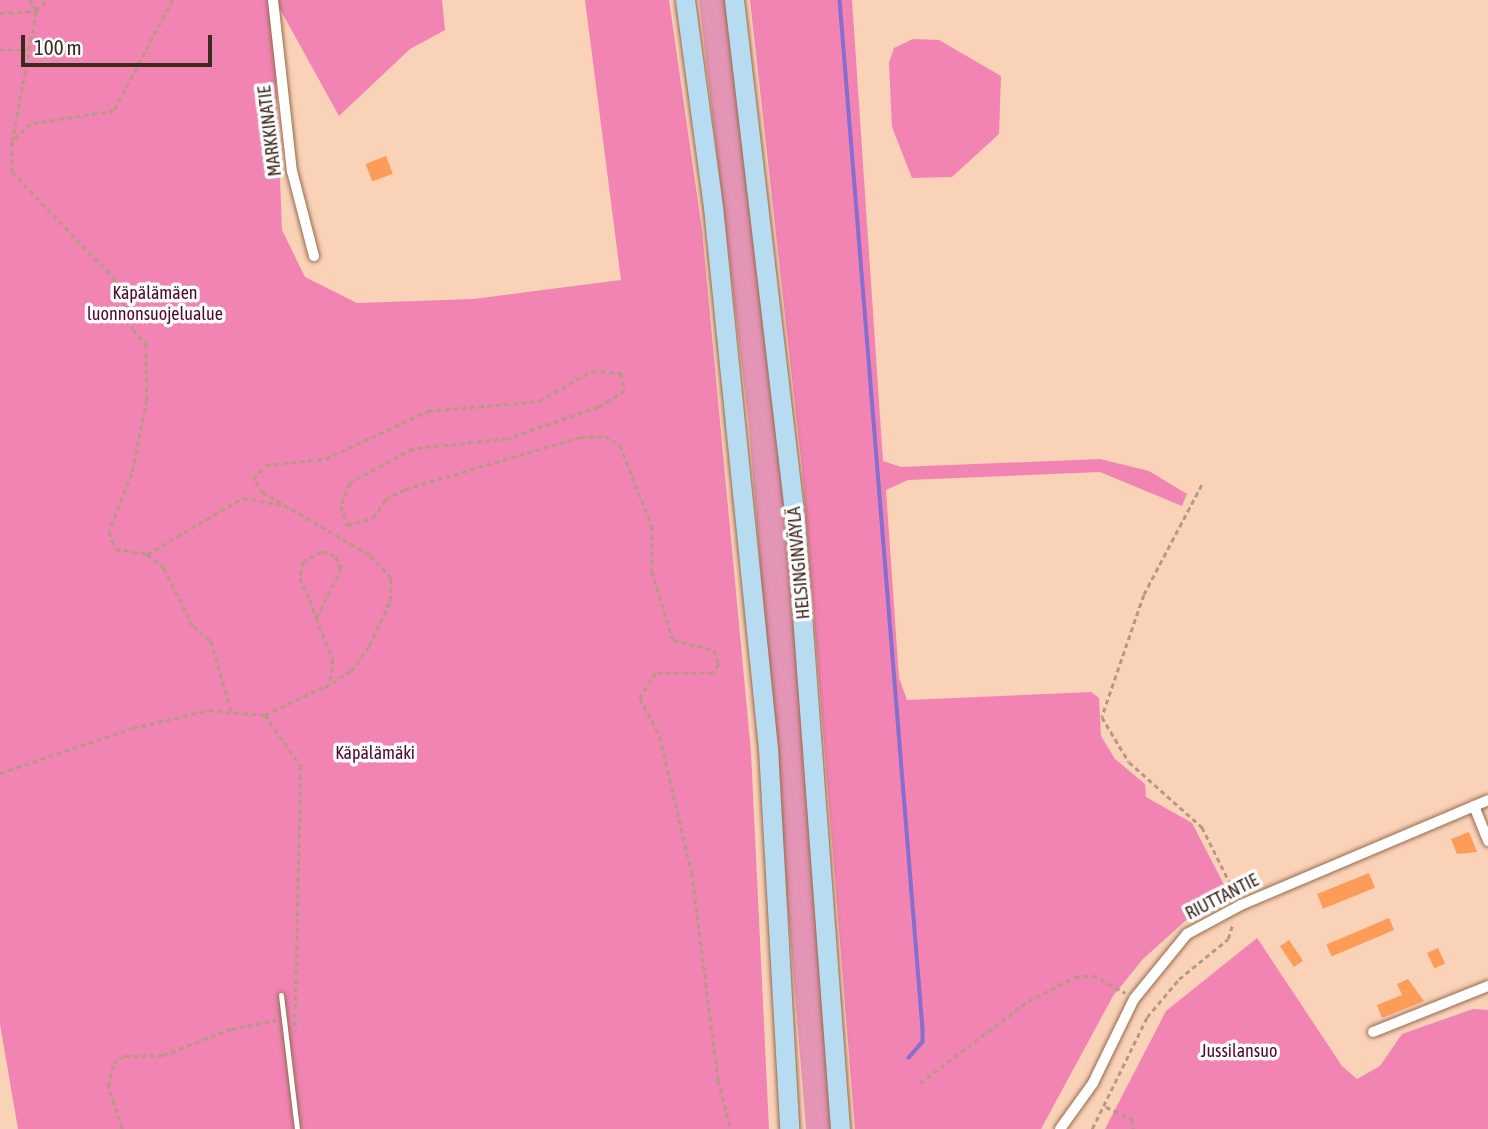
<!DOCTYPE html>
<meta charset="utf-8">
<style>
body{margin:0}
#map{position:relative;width:1488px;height:1129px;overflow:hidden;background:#fad2b8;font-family:"Asap Condensed",sans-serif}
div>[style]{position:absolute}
.green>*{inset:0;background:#e494b4}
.forest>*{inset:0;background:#f184b3}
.stream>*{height:3.5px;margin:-1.75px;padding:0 1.75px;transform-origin:1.75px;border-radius:1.75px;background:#876ece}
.building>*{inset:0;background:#fd9c58;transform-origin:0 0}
.path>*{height:2.5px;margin-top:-1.25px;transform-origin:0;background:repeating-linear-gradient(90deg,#b99883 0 5px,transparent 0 8.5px)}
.roads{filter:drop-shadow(0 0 2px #966a4c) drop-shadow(0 0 2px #966a4c)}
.service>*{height:5px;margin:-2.5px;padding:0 2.5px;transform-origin:2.5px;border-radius:2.5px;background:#fff}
.minor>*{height:10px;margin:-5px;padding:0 5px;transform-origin:5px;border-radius:5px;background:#fff}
.motorway>*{height:19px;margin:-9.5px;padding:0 9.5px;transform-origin:9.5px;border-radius:9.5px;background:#b7dcf2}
span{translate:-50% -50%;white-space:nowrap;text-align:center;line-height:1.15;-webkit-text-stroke:7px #fcfcfc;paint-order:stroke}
.street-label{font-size:18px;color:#3d2a1e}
.park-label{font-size:18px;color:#4e0a2e}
.scale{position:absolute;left:21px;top:35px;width:191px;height:32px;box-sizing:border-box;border:4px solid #3d2a1e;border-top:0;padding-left:9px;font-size:21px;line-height:24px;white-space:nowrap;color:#3d2a1e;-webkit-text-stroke:5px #fcfcfc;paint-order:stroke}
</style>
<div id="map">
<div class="green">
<i style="clip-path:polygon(699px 0,725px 0,785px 500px,831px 1129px,806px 1129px,749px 427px)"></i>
</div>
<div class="forest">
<i style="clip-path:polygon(0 0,273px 0,282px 230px,305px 277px,357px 303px,474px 299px,621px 280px,585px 0,669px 0,702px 230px,751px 752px,769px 1129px,18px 1129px,0 1024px)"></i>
<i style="clip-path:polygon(275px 0,442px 0,445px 30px,410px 49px,339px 116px)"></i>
<i style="clip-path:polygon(750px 0,852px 0,883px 461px,901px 467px,1100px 459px,1149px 471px,1187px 494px,1182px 506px,1100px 472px,908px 480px,886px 490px,899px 678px,907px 700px,1091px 692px,1099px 698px,1101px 736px,1115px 759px,1145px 784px,1146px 797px,1192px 823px,1232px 900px,1193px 914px,1143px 959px,1113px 996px,1041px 1129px,855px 1129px,802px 468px)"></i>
<i style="clip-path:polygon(913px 39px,939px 40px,1001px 76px,999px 134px,952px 177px,912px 178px,892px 127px,889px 63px,894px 48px)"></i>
<i style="clip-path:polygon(1257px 938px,1342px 1066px,1357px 1079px,1380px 1066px,1402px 1034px,1473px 1009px,1488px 1010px,1488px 1129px,1105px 1129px,1166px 1011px)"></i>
</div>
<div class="stream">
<i style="left:840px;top:0;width:1032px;rotate:85.39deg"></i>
<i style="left:923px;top:1029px;width:13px;rotate:90deg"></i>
<i style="left:923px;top:1042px;width:21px;rotate:131deg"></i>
</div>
<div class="building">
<i style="left:386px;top:156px;width:19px;height:22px;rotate:69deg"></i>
<i style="clip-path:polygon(1469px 832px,1477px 852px,1457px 854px,1451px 839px)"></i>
<i style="left:1369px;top:873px;width:16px;height:56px;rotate:68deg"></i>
<i style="left:1389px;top:918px;width:13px;height:68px;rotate:67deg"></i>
<i style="left:1289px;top:940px;width:25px;height:11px;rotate:56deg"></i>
<i style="left:1438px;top:948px;width:17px;height:12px;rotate:65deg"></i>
<i style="clip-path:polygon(1408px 979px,1424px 1001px,1382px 1018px,1377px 1005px,1402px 995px,1397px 984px)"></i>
</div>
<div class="path">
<i style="left:173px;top:0;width:126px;rotate:118deg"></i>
<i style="left:114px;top:111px;width:84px;rotate:171.1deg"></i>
<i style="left:31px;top:124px;width:26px;rotate:137deg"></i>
<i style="left:12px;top:142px;width:30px;rotate:90deg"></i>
<i style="left:12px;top:172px;width:147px;rotate:46.1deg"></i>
<i style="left:114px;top:278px;width:54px;rotate:69.6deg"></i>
<i style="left:133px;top:329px;width:20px;rotate:49deg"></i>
<i style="left:146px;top:344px;width:56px;rotate:89deg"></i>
<i style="left:147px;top:400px;width:76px;rotate:101.5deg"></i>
<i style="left:132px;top:474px;width:62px;rotate:111.6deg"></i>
<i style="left:109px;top:532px;width:18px;rotate:68deg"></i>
<i style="left:116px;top:549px;width:31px;rotate:9deg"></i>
<i style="left:147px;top:554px;width:22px;rotate:39deg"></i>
<i style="left:164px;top:568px;width:65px;rotate:63.4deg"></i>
<i style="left:193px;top:626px;width:23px;rotate:40deg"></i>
<i style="left:211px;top:641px;width:72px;rotate:73.8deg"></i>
<i style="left:0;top:13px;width:36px;rotate:-3deg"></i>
<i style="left:36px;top:11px;width:13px;rotate:-119deg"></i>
<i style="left:0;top:50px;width:28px"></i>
<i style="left:12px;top:142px;width:133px;rotate:-79.6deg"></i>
<i style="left:36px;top:11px;width:15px;rotate:-48deg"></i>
<i style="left:1202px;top:485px;width:124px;rotate:117.8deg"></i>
<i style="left:1144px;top:595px;width:129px;rotate:109deg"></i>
<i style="left:1102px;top:717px;width:52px;rotate:59deg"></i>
<i style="left:1129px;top:762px;width:98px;rotate:41.7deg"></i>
<i style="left:1202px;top:827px;width:76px;rotate:63.4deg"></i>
<i style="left:147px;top:554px;width:111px;rotate:-30.3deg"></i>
<i style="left:243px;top:498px;width:40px;rotate:10deg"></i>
<i style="left:316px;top:618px;width:55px;rotate:-63deg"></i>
<i style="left:341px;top:569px;width:14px;rotate:-115deg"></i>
<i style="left:335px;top:556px;width:14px;rotate:-163deg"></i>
<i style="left:322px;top:552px;width:21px;rotate:152deg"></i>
<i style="left:303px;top:562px;width:16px;rotate:101deg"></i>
<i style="left:300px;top:578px;width:24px;rotate:66deg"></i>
<i style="left:310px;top:600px;width:19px;rotate:72deg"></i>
<i style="left:316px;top:618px;width:44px;rotate:67.5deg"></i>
<i style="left:333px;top:659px;width:23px;rotate:97deg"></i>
<i style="left:325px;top:687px;width:31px;rotate:-32deg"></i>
<i style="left:351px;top:671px;width:31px;rotate:-54deg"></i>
<i style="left:369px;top:646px;width:50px;rotate:-65deg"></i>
<i style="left:390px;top:601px;width:23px;rotate:-88deg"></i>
<i style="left:391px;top:578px;width:32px;rotate:-134deg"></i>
<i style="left:369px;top:555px;width:123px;rotate:-149.7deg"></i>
<i style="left:263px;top:493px;width:17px;rotate:-126deg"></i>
<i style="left:253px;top:479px;width:19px;rotate:-47deg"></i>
<i style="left:266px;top:465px;width:59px;rotate:-5.8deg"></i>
<i style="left:325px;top:459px;width:114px;rotate:-25deg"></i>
<i style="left:428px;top:411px;width:111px;rotate:-5.1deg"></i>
<i style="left:539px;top:401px;width:61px;rotate:-29.5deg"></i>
<i style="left:592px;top:371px;width:29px;rotate:4deg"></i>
<i style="left:621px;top:373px;width:18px;rotate:77deg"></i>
<i style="left:625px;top:391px;width:31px;rotate:148deg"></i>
<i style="left:599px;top:407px;width:97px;rotate:160.8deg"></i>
<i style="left:507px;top:439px;width:95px;rotate:173.9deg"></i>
<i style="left:413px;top:449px;width:72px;rotate:151.6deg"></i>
<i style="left:350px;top:483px;width:25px;rotate:111deg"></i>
<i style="left:341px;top:506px;width:20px;rotate:72deg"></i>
<i style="left:347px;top:525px;width:27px;rotate:-15deg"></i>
<i style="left:373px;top:518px;width:22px;rotate:-56deg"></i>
<i style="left:385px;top:500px;width:23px;rotate:-29deg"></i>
<i style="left:405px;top:489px;width:183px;rotate:-16.5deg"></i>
<i style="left:580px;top:437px;width:25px;rotate:-2deg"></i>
<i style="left:605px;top:436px;width:17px;rotate:31deg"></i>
<i style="left:620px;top:445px;width:87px;rotate:68.4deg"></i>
<i style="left:652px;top:526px;width:45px;rotate:90deg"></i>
<i style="left:652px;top:571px;width:72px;rotate:73.1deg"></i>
<i style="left:673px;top:640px;width:42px;rotate:13.7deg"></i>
<i style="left:714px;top:650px;width:15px;rotate:70deg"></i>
<i style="left:719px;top:664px;width:11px;rotate:124deg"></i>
<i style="left:713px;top:673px;width:57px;rotate:180deg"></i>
<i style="left:656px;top:673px;width:30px;rotate:123deg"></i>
<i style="left:640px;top:698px;width:44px;rotate:62.9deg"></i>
<i style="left:660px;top:737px;width:140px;rotate:76.8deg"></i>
<i style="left:692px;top:873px;width:209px;rotate:82.8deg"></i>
<i style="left:718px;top:1080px;width:51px;rotate:75.1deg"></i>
<i style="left:265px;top:715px;width:62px;rotate:54.8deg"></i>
<i style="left:301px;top:766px;width:265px;rotate:91.3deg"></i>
<i style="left:0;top:773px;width:140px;rotate:-18.7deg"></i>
<i style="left:133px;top:728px;width:78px;rotate:-13.3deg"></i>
<i style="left:209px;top:710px;width:56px;rotate:5.1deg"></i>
<i style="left:265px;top:715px;width:67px;rotate:-25.8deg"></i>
<i style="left:920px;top:1083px;width:136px;rotate:-37.2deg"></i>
<i style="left:1028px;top:1001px;width:53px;rotate:-27.1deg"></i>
<i style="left:1075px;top:977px;width:18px;rotate:-6deg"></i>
<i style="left:1093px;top:975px;width:37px;rotate:29deg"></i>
<i style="left:1106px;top:1107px;width:29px;rotate:25deg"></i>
<i style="left:1132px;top:1119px;width:10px;rotate:79deg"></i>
<i style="left:122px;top:1129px;width:44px;rotate:-108.4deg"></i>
<i style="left:108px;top:1087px;width:25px;rotate:-78deg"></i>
<i style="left:113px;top:1063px;width:13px;rotate:-32deg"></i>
<i style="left:124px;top:1056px;width:39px;rotate:-1deg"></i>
<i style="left:163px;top:1055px;width:73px;rotate:-20.9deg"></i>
<i style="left:231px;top:1029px;width:46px;rotate:-11.3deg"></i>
<i style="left:1092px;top:1129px;width:125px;rotate:-63.8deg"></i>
<i style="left:1147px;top:1017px;width:50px;rotate:-49.9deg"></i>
<i style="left:1179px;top:979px;width:63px;rotate:-39.2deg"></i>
<i style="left:1228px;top:939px;width:17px;rotate:-73deg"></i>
</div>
<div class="roads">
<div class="service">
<i style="left:281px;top:995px;width:135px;rotate:83.2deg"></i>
</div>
<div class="minor">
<i style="left:273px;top:0;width:172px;rotate:83.7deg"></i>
<i style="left:292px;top:171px;width:88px;rotate:75.5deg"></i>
<i style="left:1474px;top:806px;width:38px;rotate:68deg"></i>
<i style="left:1373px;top:1032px;width:124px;rotate:-21.8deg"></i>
<i style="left:1060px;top:1129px;width:57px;rotate:-54.3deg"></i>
<i style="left:1093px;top:1083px;width:93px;rotate:-64deg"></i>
<i style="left:1134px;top:999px;width:84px;rotate:-50.8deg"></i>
<i style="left:1187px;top:934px;width:61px;rotate:-28.2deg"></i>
<i style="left:1241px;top:905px;width:268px;rotate:-23deg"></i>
</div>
<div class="motorway">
<i style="left:685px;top:0;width:209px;rotate:82.3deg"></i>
<i style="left:713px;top:207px;width:544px;rotate:84.2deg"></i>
<i style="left:768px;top:748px;width:382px;rotate:86.8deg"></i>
<i style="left:734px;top:0;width:524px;rotate:83.31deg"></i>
<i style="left:795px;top:520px;width:611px;rotate:85.77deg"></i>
</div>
</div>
<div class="street-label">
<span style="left:270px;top:131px;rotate:-97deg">MARKKINATIE</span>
<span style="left:799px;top:563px;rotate:-95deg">HELSINGINVÄYLÄ</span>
<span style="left:1222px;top:897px;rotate:-27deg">RIUTTANTIE</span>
</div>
<div class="park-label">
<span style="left:155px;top:304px">Käpälämäen<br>luonnonsuojelualue</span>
<span style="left:375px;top:753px">Käpälämäki</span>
<span style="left:1239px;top:1051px">Jussilansuo</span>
</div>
<div class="scale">100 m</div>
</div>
